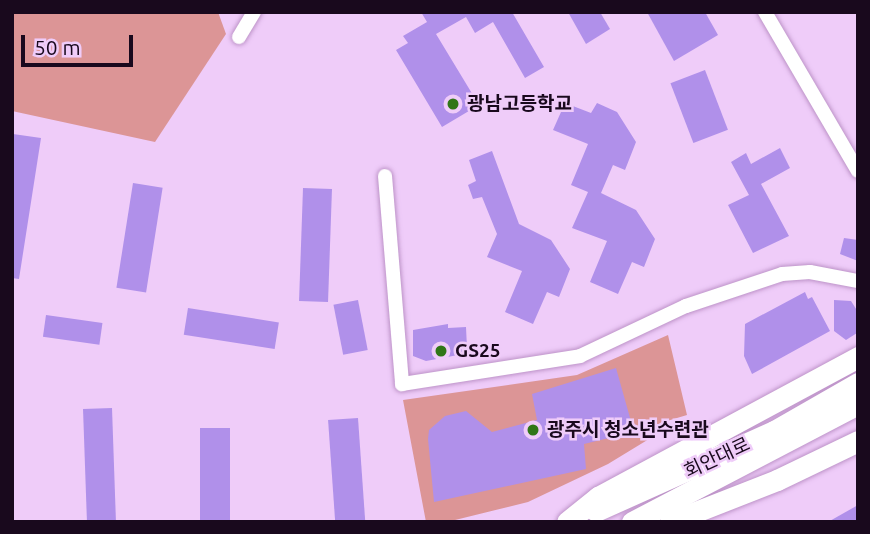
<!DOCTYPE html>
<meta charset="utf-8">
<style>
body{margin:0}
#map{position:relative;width:870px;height:534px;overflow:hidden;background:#efccf9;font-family:Ubuntu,"Noto Sans KR",sans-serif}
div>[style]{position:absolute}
.green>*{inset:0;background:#dc9596}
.building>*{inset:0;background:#b090ea;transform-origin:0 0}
.roads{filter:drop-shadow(0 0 2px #bd93c8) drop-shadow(0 0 2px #bd93c8)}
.minor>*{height:14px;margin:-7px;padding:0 7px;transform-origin:7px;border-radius:7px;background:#fff}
.highway>*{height:21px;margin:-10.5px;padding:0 10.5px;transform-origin:10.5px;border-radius:10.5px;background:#fff}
.dots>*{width:19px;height:19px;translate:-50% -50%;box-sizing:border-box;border:4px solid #efccf9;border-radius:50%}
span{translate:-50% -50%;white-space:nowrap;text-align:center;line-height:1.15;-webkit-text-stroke:5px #efccf9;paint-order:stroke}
.poi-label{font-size:19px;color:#19091d;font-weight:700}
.left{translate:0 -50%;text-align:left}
.street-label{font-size:19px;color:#19091d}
.frame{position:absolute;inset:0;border:14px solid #19091d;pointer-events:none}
.scale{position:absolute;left:21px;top:35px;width:112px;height:32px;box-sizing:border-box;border:4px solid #19091d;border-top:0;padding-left:9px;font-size:21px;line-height:24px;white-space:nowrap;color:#19091d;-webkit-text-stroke:5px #efccf9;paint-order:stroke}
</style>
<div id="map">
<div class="green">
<i style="clip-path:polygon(12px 12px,218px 12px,226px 34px,155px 142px,12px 111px)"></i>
<i style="clip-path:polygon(668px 335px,687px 415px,667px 421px,649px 439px,608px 464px,528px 502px,447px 522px,426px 522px,403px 400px,577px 375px)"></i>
</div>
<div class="building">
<i style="clip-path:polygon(421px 12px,512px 12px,544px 67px,525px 78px,493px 22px,475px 33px,466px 17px,436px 34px,479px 105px,442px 127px,396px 50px,408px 43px,403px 36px,427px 22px)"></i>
<i style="clip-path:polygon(568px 12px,600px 12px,610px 29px,586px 44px)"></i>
<i style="clip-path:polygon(647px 12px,705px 12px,718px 35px,674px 61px)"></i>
<i style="left:705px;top:70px;width:64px;height:37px;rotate:69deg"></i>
<i style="clip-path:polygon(565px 103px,591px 113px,597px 103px,617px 112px,636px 142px,625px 170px,613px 165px,601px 193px,636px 210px,655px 239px,644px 267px,632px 262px,618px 294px,590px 282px,607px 241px,572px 228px,588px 192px,571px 185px,588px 144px,553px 130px)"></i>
<i style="clip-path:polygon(13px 134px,41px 138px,19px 279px,12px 278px)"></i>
<i style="clip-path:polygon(780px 148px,790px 168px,761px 184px,789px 236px,753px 253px,728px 205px,749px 195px,731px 162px,746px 153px,751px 164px)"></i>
<i style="clip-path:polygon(492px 151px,519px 224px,551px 240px,570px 269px,559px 297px,547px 292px,533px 324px,505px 312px,522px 271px,487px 257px,497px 234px,482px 197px,473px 199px,468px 185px,476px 181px,469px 160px)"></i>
<i style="left:133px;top:183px;width:30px;height:106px;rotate:9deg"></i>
<i style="left:303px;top:188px;width:29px;height:113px;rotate:2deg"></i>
<i style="clip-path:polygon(844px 238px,858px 240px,858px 261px,840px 254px)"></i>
<i style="clip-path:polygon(805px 292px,808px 299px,812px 297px,830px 331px,752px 374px,744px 356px,745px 324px)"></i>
<i style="left:358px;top:300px;width:51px;height:25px;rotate:79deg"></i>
<i style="clip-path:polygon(834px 300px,851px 301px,858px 312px,857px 333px,846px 340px,834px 331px)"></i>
<i style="left:188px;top:308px;width:92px;height:27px;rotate:9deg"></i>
<i style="left:46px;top:315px;width:57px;height:22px;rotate:8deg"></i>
<i style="clip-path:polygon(448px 324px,448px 328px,466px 327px,467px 348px,458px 355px,426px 361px,413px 356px,413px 330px)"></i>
<i style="clip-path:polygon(616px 368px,634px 432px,584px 444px,586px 469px,434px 502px,428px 439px,429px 430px,445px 416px,466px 411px,492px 432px,537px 420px,532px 394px)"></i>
<i style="left:112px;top:408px;width:114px;height:29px;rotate:88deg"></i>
<i style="left:358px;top:418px;width:104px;height:30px;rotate:86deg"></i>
<i style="left:200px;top:428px;width:30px;height:94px"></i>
<i style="clip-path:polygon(858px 505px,858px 522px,828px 522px)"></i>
</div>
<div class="roads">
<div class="minor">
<i style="left:765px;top:12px;width:184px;rotate:59.7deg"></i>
<i style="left:239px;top:37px;width:29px;rotate:-59deg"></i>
<i style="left:385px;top:176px;width:209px;rotate:85.3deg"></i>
<i style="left:402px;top:384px;width:180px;rotate:-8.9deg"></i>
<i style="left:580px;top:356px;width:117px;rotate:-25.3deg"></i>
<i style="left:686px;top:306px;width:101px;rotate:-18.4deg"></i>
<i style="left:782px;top:274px;width:28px;rotate:-4deg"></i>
<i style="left:810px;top:272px;width:49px;rotate:10.6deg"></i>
</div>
<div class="highway">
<i style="left:596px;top:511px;width:195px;rotate:-24.2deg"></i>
<i style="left:774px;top:431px;width:97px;rotate:-29.7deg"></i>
<i style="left:567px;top:522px;width:40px;rotate:-39deg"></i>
<i style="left:598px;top:497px;width:295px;rotate:-28.3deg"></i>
<i style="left:632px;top:522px;width:255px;rotate:-27.6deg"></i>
<i style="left:670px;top:522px;width:115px;rotate:-21.4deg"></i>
<i style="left:777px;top:480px;width:90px;rotate:-25.7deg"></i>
</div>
</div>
<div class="dots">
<i style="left:453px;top:104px;background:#307617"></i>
<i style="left:441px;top:351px;background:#307617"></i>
<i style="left:533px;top:430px;background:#307617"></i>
</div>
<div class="poi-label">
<span class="left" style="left:467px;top:104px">광남고등학교</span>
<span class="left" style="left:455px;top:351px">GS25</span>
<span class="left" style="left:547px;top:430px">광주시 청소년수련관</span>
</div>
<div class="street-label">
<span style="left:717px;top:458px;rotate:-25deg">회안대로</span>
</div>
<div class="frame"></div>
<div class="scale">50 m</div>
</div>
